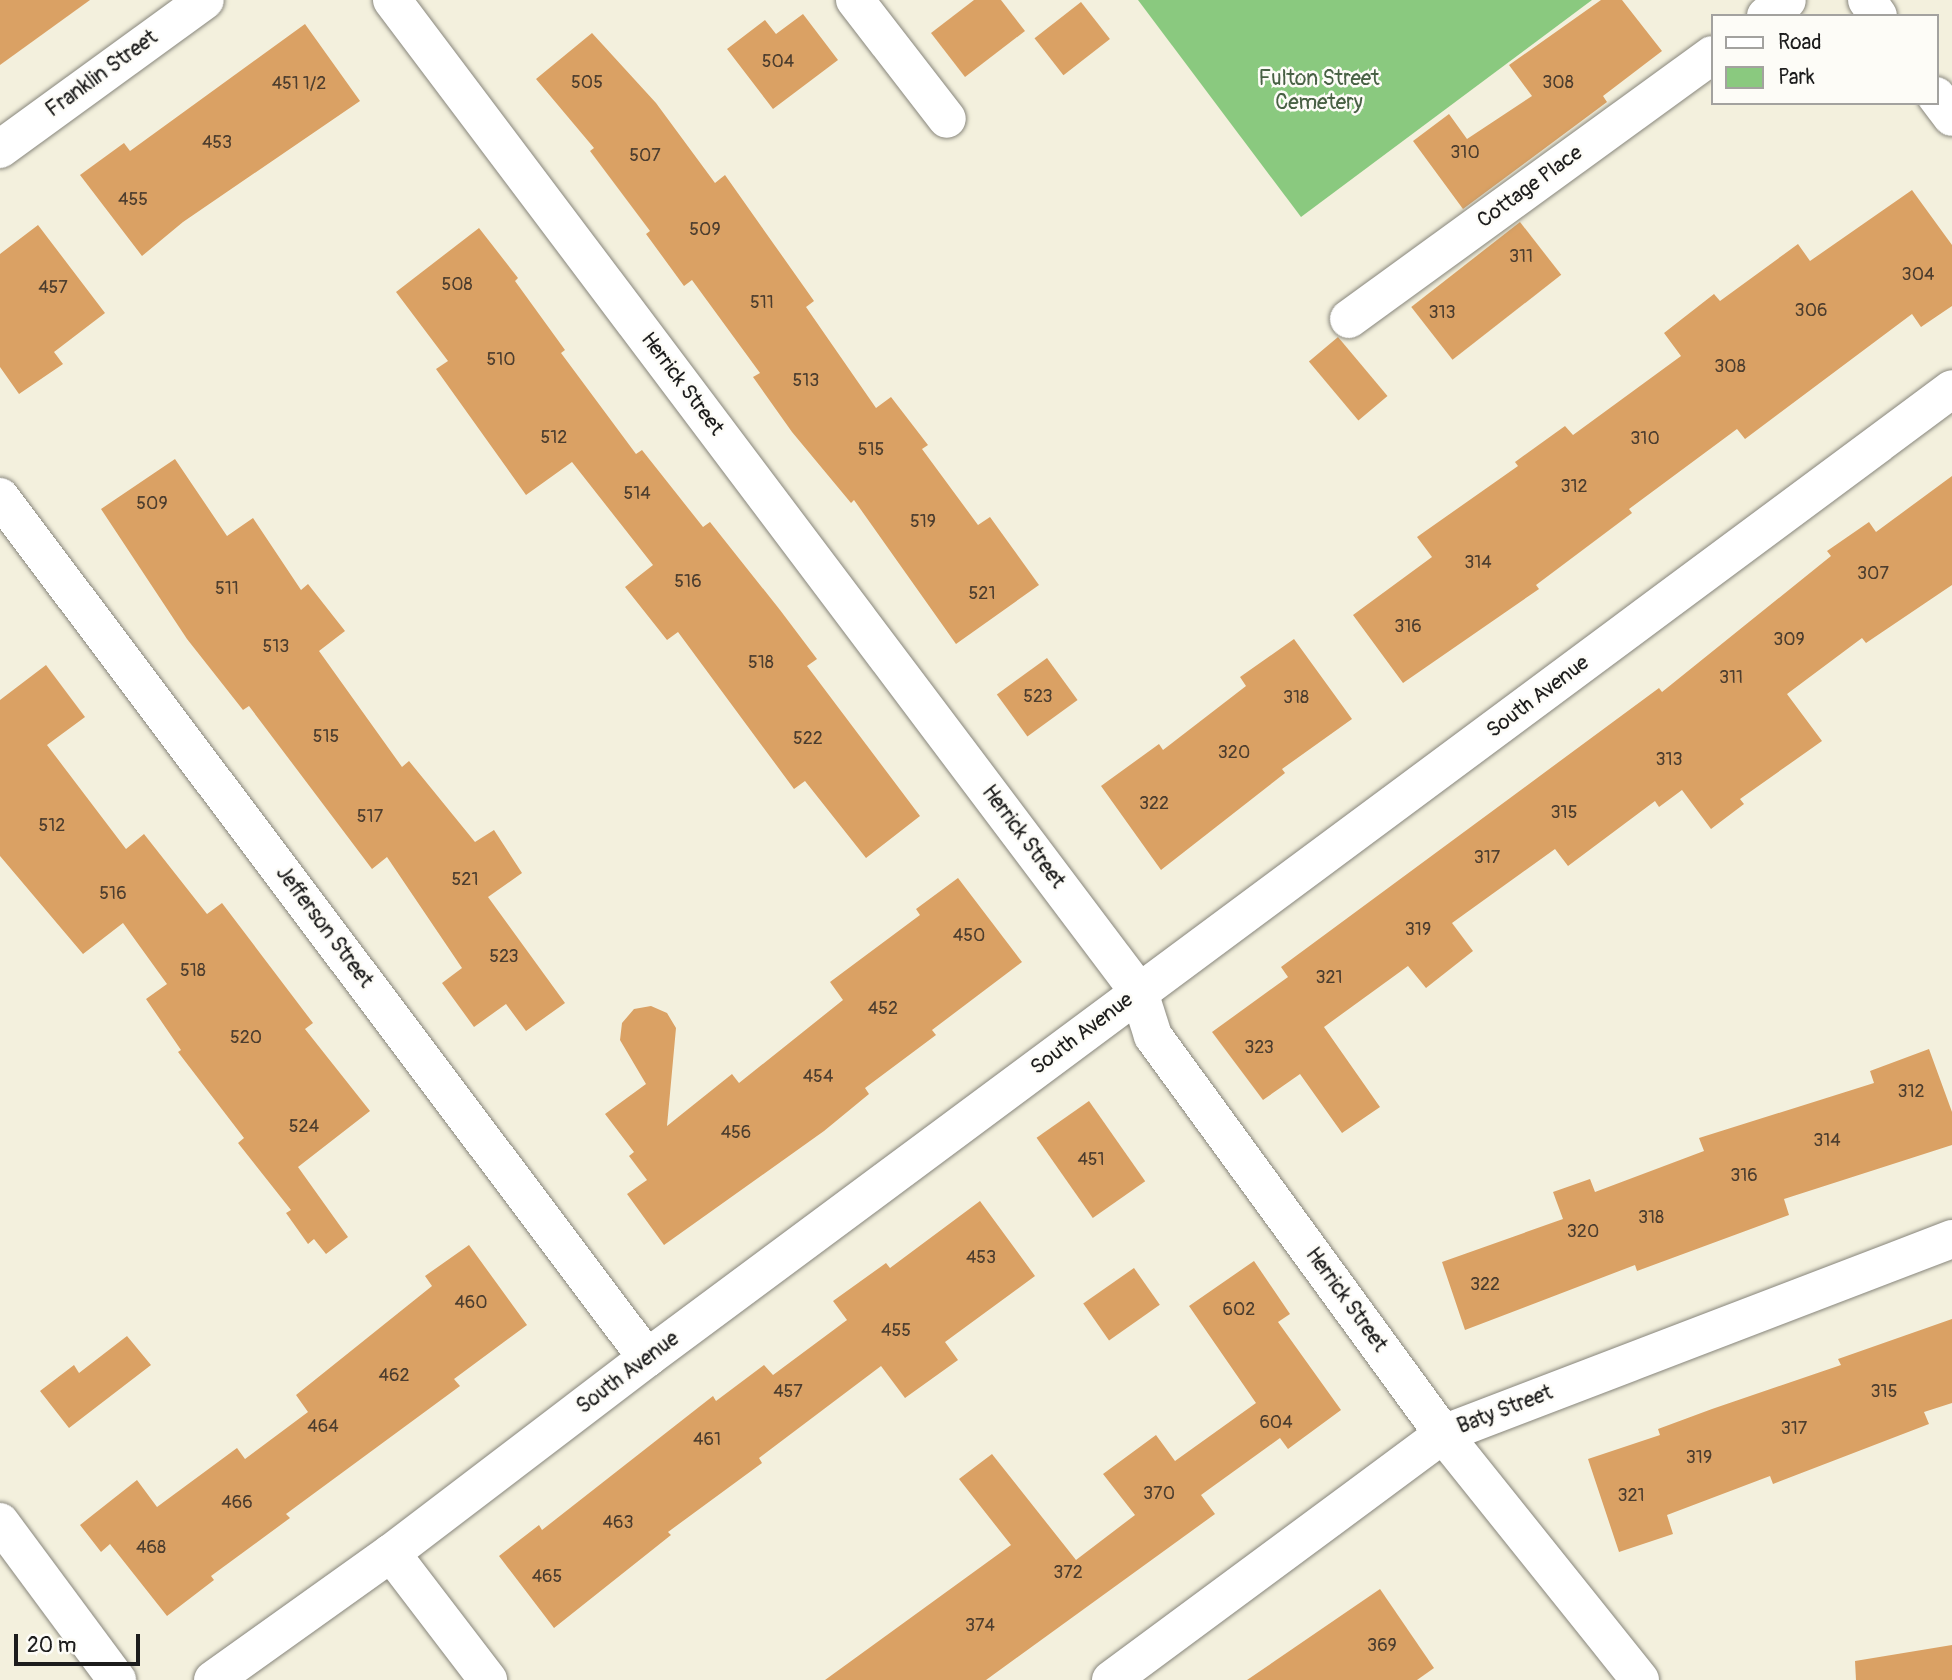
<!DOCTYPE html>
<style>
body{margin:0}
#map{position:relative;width:1952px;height:1680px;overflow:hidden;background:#f3f0dd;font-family:Pangolin,sans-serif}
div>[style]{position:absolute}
.green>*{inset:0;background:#8ac97f}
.building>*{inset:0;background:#daa164;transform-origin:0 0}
.roads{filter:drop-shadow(0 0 2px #88867c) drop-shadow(0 0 2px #88867c)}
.street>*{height:38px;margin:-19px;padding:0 19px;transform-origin:19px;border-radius:19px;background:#fff}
span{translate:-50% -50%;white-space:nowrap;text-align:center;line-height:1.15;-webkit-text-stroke:5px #fdfcf7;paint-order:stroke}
.number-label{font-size:18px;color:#4c3d2e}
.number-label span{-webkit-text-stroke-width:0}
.street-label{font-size:21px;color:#1c1c1c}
.park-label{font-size:21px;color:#486144}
.legend{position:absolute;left:1711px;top:14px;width:228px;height:91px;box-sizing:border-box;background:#fdfcf7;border:2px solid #a3a29f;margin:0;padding:9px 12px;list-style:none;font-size:21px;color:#1c1c1c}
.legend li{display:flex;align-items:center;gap:14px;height:35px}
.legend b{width:35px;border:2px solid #a3a29f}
.scale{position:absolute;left:14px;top:1634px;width:126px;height:32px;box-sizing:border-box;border:4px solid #1c1c1c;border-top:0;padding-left:9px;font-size:21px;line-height:24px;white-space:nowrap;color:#1c1c1c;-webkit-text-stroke:5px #fdfcf7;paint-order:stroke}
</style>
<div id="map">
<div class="green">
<i style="clip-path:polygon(1138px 0,1592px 0,1301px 217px)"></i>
</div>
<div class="building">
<i style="clip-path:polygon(0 0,90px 0,0 65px)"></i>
<i style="clip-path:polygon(974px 0,1001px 0,1025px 31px,965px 77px,931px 33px)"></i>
<i style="clip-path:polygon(1601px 0,1622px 0,1662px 51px,1603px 96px,1607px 102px,1463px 209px,1413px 141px,1449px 114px,1467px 139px,1532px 96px,1509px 65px)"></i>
<i style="left:1081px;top:2px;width:47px;height:59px;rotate:52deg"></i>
<i style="clip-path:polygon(803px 14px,838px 60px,773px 109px,727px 49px,765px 20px,776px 34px)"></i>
<i style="clip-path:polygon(305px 24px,360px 101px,183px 222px,142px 256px,80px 175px,124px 143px,130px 151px)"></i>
<i style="clip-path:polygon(592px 33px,656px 103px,715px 183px,725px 175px,814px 301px,806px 307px,876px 408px,891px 397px,928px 445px,922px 449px,978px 525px,990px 517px,1039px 585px,956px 644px,854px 500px,851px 503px,792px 432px,753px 377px,760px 373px,692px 280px,684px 286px,646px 234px,650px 231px,590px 151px,594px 148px,536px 79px)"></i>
<i style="clip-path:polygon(1912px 190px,1952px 245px,1952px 306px,1921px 327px,1912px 314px,1745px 439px,1737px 429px,1629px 509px,1632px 513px,1536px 585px,1539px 589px,1403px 683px,1353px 615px,1432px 557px,1417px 537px,1518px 466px,1515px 462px,1565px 426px,1573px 435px,1681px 356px,1664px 333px,1714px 294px,1720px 301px,1798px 244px,1810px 261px)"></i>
<i style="left:1520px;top:222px;width:67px;height:138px;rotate:52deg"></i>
<i style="clip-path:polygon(38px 225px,105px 313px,54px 352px,63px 364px,19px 394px,0 367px,0 254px)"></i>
<i style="clip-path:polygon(479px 228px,518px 278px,515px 281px,565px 350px,561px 353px,636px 454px,642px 450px,703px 527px,710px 522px,780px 610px,817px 659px,807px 666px,920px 816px,866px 858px,805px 781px,794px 789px,678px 632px,667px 640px,625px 587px,653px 565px,572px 462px,526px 495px,436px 369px,448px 361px,396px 292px)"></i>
<i style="left:1338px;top:337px;width:77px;height:38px;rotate:50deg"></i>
<i style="clip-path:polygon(175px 459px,227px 536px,253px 518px,301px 590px,308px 584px,345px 631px,319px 651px,402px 767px,409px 761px,475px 842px,494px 830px,522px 873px,488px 897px,565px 1003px,526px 1031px,506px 1004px,474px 1027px,442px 983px,462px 968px,387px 857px,372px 869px,249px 706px,243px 710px,187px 639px,101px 509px)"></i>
<i style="clip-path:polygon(1952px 476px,1952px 585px,1866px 643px,1862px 638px,1787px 694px,1822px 741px,1740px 799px,1744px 804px,1711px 829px,1682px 790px,1659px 807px,1655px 801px,1568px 866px,1555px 849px,1452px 923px,1473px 951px,1426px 988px,1408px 966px,1324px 1027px,1380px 1107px,1342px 1133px,1300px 1074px,1263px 1100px,1212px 1032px,1288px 977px,1281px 967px,1659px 688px,1662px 692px,1831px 556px,1827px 551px,1869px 522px,1876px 532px)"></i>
<i style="clip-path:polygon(1294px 639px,1352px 719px,1282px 769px,1285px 773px,1161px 870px,1101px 786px,1159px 744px,1163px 750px,1246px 686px,1240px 677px)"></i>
<i style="left:1047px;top:658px;width:52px;height:62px;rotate:54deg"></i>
<i style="clip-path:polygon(46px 665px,85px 717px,47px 745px,126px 849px,144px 834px,207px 914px,222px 903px,313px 1023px,305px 1029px,370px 1111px,298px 1167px,348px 1237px,326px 1254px,314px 1239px,308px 1244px,286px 1213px,291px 1210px,238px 1143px,244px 1138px,178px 1052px,181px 1050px,146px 999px,167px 984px,123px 923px,83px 954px,0 856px,0 700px)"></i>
<i style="clip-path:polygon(958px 878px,1022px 962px,932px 1030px,936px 1035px,865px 1088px,869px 1094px,824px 1131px,664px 1245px,627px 1194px,647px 1180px,629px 1156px,634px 1152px,605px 1114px,646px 1084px,620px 1040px,622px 1023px,634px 1009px,651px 1006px,667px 1013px,676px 1028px,667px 1126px,732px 1074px,739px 1083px,843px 1000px,830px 982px,920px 915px,916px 909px)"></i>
<i style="clip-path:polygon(1929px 1049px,1952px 1112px,1952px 1145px,1784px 1199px,1789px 1215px,1637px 1271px,1635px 1265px,1465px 1330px,1442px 1262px,1563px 1219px,1553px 1192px,1590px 1179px,1595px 1192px,1704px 1151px,1699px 1138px,1874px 1083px,1870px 1071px)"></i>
<i style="left:1089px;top:1101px;width:98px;height:64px;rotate:55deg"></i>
<i style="clip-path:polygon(980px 1201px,1035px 1276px,945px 1342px,958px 1360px,905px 1398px,881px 1366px,759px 1458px,762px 1463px,668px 1532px,671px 1535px,554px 1628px,499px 1556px,539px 1525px,542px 1530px,713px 1396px,716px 1401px,764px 1365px,773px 1375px,847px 1320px,833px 1301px,886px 1263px,890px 1268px)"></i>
<i style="clip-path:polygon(469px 1245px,527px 1325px,454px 1379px,460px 1386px,286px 1514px,290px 1518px,211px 1576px,214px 1580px,167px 1616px,110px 1544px,101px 1552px,80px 1525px,137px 1480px,157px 1507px,237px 1448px,245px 1459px,308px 1412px,296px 1395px,432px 1286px,425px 1276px)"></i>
<i style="clip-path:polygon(1254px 1261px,1290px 1314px,1278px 1322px,1341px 1410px,1288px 1449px,1280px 1438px,1201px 1495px,1215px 1514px,986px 1680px,825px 1680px,1011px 1545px,959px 1479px,992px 1454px,1076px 1560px,1135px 1515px,1103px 1474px,1156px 1435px,1175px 1461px,1256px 1403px,1189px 1306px)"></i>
<i style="left:1134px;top:1268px;width:45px;height:62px;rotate:55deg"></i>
<i style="clip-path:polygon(1952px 1319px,1952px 1403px,1924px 1412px,1929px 1424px,1773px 1484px,1770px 1476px,1667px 1515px,1673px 1534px,1619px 1552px,1588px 1459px,1660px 1435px,1658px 1429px,1712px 1409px,1841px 1365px,1838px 1359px)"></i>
<i style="clip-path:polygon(127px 1336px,151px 1365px,69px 1428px,40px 1391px,74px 1365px,79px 1373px)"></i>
<i style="clip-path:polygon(1380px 1589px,1434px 1668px,1417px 1680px,1247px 1680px)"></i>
<i style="clip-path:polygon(1952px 1645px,1952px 1680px,1856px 1680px,1855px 1661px)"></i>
</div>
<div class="roads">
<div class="street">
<i style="left:392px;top:0;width:1242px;rotate:53.02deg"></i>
<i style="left:1139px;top:992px;width:46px;rotate:72.3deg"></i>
<i style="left:1153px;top:1036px;width:492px;rotate:53.9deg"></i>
<i style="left:1443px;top:1434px;width:315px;rotate:51.3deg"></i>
<i style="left:855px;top:0;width:150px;rotate:52.3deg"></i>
<i style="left:1867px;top:0;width:19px;rotate:55deg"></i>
<i style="left:1766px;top:16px;width:26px;rotate:-37deg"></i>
<i style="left:1936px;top:96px;width:26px;rotate:53deg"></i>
<i style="left:0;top:149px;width:253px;rotate:-36deg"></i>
<i style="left:1349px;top:319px;width:449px;rotate:-36deg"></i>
<i style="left:0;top:497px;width:1077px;rotate:53.08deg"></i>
<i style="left:0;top:1522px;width:197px;rotate:53.5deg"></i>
<i style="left:391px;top:1553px;width:160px;rotate:52.6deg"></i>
<i style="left:213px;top:1680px;width:219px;rotate:-35.5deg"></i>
<i style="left:391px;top:1553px;width:322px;rotate:-37.3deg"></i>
<i style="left:647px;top:1358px;width:1625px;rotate:-36.59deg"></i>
<i style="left:1111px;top:1680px;width:413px;rotate:-36.5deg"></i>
<i style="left:1443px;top:1434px;width:545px;rotate:-20.96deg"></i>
</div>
</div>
<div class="number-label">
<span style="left:778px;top:62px">504</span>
<span style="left:587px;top:83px">505</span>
<span style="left:1558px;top:83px">308</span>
<span style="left:299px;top:84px">451 1/2</span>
<span style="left:217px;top:143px">453</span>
<span style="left:1465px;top:153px">310</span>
<span style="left:645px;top:156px">507</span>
<span style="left:133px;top:200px">455</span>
<span style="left:705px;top:230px">509</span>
<span style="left:1521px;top:257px">311</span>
<span style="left:1918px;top:275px">304</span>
<span style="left:457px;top:285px">508</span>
<span style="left:53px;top:288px">457</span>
<span style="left:762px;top:303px">511</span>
<span style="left:1811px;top:311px">306</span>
<span style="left:1442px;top:313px">313</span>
<span style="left:501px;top:360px">510</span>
<span style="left:1730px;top:367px">308</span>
<span style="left:806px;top:381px">513</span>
<span style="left:554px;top:438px">512</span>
<span style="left:1645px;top:439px">310</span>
<span style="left:871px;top:450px">515</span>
<span style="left:1574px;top:487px">312</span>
<span style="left:637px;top:494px">514</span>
<span style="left:152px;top:504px">509</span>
<span style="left:923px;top:522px">519</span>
<span style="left:1478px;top:563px">314</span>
<span style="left:1873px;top:574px">307</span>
<span style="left:688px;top:582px">516</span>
<span style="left:227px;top:589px">511</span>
<span style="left:982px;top:594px">521</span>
<span style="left:1408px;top:627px">316</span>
<span style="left:1789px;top:640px">309</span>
<span style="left:276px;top:647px">513</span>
<span style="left:761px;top:663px">518</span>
<span style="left:1731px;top:678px">311</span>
<span style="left:1038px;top:697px">523</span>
<span style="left:1296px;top:698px">318</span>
<span style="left:326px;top:737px">515</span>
<span style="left:808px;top:739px">522</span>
<span style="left:1234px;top:753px">320</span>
<span style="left:1669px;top:760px">313</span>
<span style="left:1154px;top:804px">322</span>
<span style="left:1564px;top:813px">315</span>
<span style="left:370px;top:817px">517</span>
<span style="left:52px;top:826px">512</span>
<span style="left:1487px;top:858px">317</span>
<span style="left:465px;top:880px">521</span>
<span style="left:113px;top:894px">516</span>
<span style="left:1418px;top:930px">319</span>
<span style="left:969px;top:936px">450</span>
<span style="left:504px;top:957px">523</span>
<span style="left:193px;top:971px">518</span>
<span style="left:1329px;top:978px">321</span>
<span style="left:883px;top:1009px">452</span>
<span style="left:246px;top:1038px">520</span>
<span style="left:1259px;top:1048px">323</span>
<span style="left:818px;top:1077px">454</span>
<span style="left:1911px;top:1092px">312</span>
<span style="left:304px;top:1127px">524</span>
<span style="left:736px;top:1133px">456</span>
<span style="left:1827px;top:1141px">314</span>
<span style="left:1091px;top:1160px">451</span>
<span style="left:1744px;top:1176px">316</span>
<span style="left:1651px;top:1218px">318</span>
<span style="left:1583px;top:1232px">320</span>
<span style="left:981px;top:1258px">453</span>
<span style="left:1485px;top:1285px">322</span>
<span style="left:471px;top:1303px">460</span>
<span style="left:1239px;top:1310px">602</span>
<span style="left:896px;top:1331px">455</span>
<span style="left:394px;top:1376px">462</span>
<span style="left:788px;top:1392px">457</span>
<span style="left:1884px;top:1392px">315</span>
<span style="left:1276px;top:1423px">604</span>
<span style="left:323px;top:1427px">464</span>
<span style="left:1794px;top:1429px">317</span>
<span style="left:707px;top:1440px">461</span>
<span style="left:1699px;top:1458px">319</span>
<span style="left:1159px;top:1494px">370</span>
<span style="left:1631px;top:1496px">321</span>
<span style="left:237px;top:1503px">466</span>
<span style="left:618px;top:1523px">463</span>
<span style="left:151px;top:1548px">468</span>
<span style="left:1068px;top:1573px">372</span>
<span style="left:547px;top:1577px">465</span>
<span style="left:980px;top:1626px">374</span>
<span style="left:1382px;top:1646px">369</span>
</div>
<div class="street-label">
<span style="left:102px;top:74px;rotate:-36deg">Franklin Street</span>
<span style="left:1530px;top:187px;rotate:-36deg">Cottage Place</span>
<span style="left:682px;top:384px;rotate:53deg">Herrick Street</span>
<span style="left:1538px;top:697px;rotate:-37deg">South Avenue</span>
<span style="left:1023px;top:837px;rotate:53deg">Herrick Street</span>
<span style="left:324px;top:927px;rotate:53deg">Jefferson Street</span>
<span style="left:1082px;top:1034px;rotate:-37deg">South Avenue</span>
<span style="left:1346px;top:1300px;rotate:54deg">Herrick Street</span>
<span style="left:628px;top:1373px;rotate:-37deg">South Avenue</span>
<span style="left:1505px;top:1410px;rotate:-21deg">Baty Street</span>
</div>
<div class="park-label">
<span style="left:1319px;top:91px">Fulton Street<br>Cemetery</span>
</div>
<ul class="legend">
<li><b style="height:9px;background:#fff"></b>Road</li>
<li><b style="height:19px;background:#8ac97f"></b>Park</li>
</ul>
<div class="scale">20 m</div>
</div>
